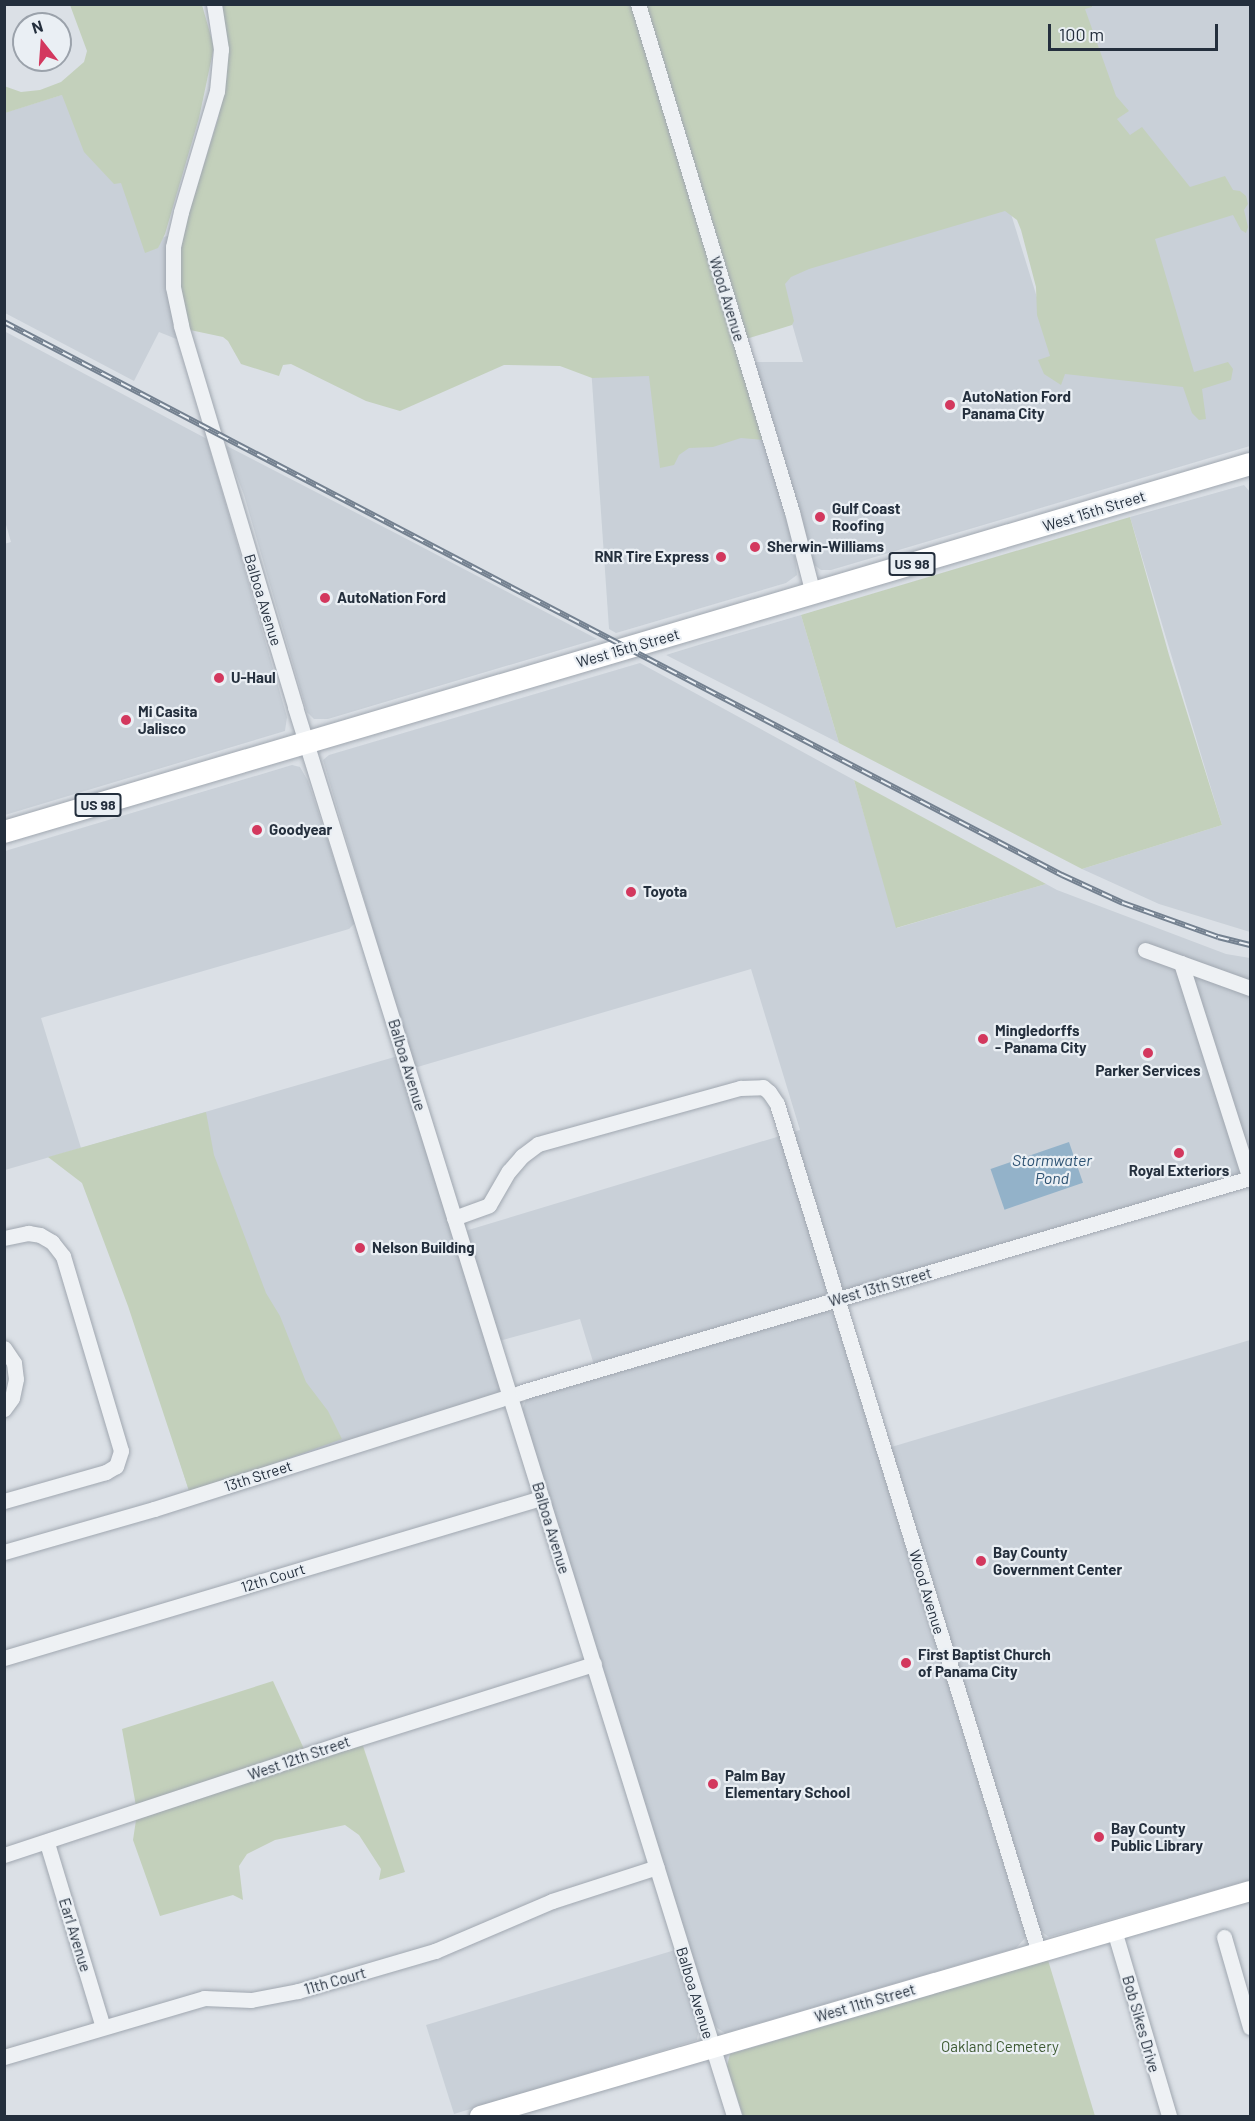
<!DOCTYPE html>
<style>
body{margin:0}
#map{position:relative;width:1255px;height:2121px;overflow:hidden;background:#dbe0e6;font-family:Barlow,sans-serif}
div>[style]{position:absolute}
.built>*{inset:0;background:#c9d0d8}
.green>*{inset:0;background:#c3d0bb}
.water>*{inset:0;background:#93b2c9;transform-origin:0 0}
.roads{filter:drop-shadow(0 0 2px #a0a7b0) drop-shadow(0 0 2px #a0a7b0)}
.minor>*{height:15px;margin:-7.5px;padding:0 7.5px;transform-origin:7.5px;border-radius:7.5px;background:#eef1f4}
.major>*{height:20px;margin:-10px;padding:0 10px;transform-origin:10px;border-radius:10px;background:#fff}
.highway>*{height:22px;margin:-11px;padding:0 11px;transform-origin:11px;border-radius:11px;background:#fff}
.rail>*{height:6px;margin-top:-3px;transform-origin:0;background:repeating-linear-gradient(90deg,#eaeff4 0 11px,#748190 0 22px);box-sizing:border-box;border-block:2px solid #748190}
.dots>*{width:16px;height:16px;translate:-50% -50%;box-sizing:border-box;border:3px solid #eaeff4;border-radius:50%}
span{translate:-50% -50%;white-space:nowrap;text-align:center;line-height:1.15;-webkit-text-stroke:4.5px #eaeff4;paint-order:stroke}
.shield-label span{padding:2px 4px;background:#eaeff4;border:2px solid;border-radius:4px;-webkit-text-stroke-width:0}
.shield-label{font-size:14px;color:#242f3d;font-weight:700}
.street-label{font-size:15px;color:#242f3d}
.poi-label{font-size:15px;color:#242f3d;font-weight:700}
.left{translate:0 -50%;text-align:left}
.right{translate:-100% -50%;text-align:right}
.park-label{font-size:15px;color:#3c5931}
.water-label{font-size:16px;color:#2d5272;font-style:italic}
.frame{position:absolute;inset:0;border:6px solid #242f3d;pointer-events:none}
.north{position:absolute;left:12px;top:12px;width:60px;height:60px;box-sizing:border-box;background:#eaeff4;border:2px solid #9ba2ab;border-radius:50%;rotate:343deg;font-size:16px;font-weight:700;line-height:24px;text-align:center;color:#242f3d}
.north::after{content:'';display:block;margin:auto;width:21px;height:27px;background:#d3385e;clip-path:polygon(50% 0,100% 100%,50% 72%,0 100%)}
.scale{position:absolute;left:1048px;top:24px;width:170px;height:27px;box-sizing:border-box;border:3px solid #242f3d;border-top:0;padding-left:8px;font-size:18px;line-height:21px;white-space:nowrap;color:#242f3d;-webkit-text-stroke:4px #eaeff4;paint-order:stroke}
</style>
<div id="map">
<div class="built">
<i style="clip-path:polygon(1076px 5px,1250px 5px,1250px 446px,831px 570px,821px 570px,813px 564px,754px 362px,803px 362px,777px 271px,1007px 201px,1058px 365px)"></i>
<i style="clip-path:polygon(100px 83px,149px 242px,170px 235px,179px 340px,159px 332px,134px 381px,5px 313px,4px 113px)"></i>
<i style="clip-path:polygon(4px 331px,207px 439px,287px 717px,285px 731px,5px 815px,4px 544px,11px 542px,4px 518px)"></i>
<i style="clip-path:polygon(740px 364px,793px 539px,797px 575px,786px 583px,616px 633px,609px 629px,591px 367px)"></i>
<i style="clip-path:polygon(225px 445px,403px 537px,597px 639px,328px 719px,314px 719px,307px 712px,244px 495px)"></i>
<i style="clip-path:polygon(1244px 485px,1250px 492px,1250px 932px,1159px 904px,1082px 869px,1222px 825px,1130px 517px)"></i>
<i style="clip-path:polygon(801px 615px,839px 743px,666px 655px,705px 643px)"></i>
<i style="clip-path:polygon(640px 663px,854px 780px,897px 928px,1046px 884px,1057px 890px,1226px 954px,1250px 958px,1250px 1173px,594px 1365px,580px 1319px,499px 1341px,465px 1231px,800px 1130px,751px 969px,414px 1068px,323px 760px,329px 755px)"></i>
<i style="clip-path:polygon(292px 765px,300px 767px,308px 781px,355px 923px,349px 929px,41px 1018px,81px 1148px,398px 1056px,500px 1387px,498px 1393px,190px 1494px,81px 1148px,5px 1170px,5px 851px)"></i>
<i style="clip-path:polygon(826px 1310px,834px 1314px,1026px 1937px,1016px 1948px,725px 2033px,717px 2028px,711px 2018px,522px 1411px,526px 1400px,533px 1396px)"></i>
<i style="clip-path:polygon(1250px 1340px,1250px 1880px,1049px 1937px,1038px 1929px,888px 1448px)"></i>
<i style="clip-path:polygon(675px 1950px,699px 2028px,697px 2040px,454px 2114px,426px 2025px)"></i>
</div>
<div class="green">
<i style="clip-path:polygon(70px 5px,202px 5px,214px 47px,199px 118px,165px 234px,158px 248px,145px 253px,121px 183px,114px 184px,84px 152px,62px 95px,5px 113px,4px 86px,21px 92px,40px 90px,61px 82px,84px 62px,87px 51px)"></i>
<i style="clip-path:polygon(220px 5px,631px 5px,764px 440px,741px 438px,713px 447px,689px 448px,679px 455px,674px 465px,660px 468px,649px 376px,592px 378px,560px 366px,504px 365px,400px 411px,366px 401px,291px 364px,283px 365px,279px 376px,241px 364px,228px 341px,223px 337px,190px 330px,187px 325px,181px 288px,181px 251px,184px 229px,218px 119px,227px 75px,227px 53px)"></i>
<i style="clip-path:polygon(646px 5px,1092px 5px,1092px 7px,1085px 9px,1116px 96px,1129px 111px,1117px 119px,1130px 135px,1142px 127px,1190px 187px,1225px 176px,1233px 190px,1240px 191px,1246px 196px,1248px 204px,1244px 210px,1248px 227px,1246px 233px,1241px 230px,1233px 215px,1155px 239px,1194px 372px,1228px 362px,1233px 369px,1231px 380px,1202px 389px,1206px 419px,1199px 420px,1192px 413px,1183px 387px,1065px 374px,1061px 385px,1044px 374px,1038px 360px,1050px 356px,1037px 315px,1036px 287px,1021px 230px,1017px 220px,1005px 211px,809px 269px,791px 277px,785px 284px,794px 321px,792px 325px,746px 339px)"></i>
<i style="clip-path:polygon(1130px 517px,1169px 655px,1222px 825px,1082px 869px,839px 743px,801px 615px)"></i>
<i style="clip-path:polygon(854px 780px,1046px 884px,896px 928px)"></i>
<i style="clip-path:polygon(206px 1112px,214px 1155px,266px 1293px,280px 1316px,306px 1382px,328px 1411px,342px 1439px,190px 1494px,128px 1306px,82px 1183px,48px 1157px)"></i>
<i style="clip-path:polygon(273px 1681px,304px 1749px,136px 1806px,122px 1729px)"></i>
<i style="clip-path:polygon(362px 1743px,405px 1872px,379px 1880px,381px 1869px,359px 1835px,345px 1825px,275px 1840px,247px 1854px,239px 1866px,243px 1900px,233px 1895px,160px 1916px,133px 1840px,136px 1820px)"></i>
<i style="clip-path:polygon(1048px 1960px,1095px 2116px,743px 2116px,727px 2066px,730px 2054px)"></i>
</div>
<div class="water">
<i style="left:1069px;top:1142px;width:43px;height:83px;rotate:71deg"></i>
</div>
<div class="roads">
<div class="minor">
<i style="left:214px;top:4px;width:46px;rotate:81.2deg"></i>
<i style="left:221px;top:49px;width:42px;rotate:95.4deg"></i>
<i style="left:217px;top:91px;width:126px;rotate:106.6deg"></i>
<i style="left:181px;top:212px;width:36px;rotate:103deg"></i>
<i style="left:173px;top:247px;width:40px;rotate:90deg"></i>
<i style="left:173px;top:287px;width:40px;rotate:78deg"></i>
<i style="left:181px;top:326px;width:398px;rotate:73.3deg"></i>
<i style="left:295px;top:707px;width:1476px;rotate:72.69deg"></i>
<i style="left:638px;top:4px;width:531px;rotate:73.14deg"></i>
<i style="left:792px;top:512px;width:85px;rotate:75.6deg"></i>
<i style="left:1145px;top:950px;width:112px;rotate:19.9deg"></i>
<i style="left:1181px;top:963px;width:227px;rotate:72.3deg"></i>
<i style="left:454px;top:1218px;width:37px;rotate:-20deg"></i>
<i style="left:489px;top:1205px;width:39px;rotate:-60deg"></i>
<i style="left:509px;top:1171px;width:20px;rotate:-49deg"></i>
<i style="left:522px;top:1156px;width:20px;rotate:-37deg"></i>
<i style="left:538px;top:1144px;width:210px;rotate:-15.5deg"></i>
<i style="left:740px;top:1088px;width:23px;rotate:-2deg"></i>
<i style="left:763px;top:1087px;width:8px;rotate:40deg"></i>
<i style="left:769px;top:1092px;width:14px;rotate:56deg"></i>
<i style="left:777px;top:1104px;width:889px;rotate:72.85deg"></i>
<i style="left:4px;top:1238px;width:25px;rotate:-12deg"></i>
<i style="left:28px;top:1233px;width:12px;rotate:9deg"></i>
<i style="left:40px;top:1235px;width:14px;rotate:30deg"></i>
<i style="left:52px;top:1242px;width:18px;rotate:52deg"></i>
<i style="left:63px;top:1256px;width:203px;rotate:73.4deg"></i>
<i style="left:121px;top:1451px;width:16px;rotate:108deg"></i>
<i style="left:116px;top:1466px;width:12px;rotate:149deg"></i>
<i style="left:106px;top:1472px;width:106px;rotate:164.1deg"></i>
<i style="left:4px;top:1348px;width:18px;rotate:56deg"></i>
<i style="left:14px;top:1363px;width:16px;rotate:83deg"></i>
<i style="left:16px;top:1379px;width:19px;rotate:102deg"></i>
<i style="left:12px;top:1398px;width:14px;rotate:126deg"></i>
<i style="left:4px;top:1552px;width:156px;rotate:-16deg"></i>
<i style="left:154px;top:1509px;width:386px;rotate:-17.6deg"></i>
<i style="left:522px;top:1392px;width:759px;rotate:-16.38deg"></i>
<i style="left:4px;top:1658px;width:560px;rotate:-16.59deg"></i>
<i style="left:47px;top:1843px;width:192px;rotate:73.1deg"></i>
<i style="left:4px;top:1855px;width:360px;rotate:-18.3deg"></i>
<i style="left:346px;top:1742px;width:260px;rotate:-17.5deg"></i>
<i style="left:1114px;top:1930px;width:194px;rotate:73.5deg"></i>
<i style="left:1224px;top:1937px;width:94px;rotate:73.9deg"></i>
<i style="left:4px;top:2057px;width:209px;rotate:-16.4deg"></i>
<i style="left:204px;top:1998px;width:47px;rotate:2.4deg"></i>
<i style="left:251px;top:2000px;width:48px;rotate:-10.8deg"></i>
<i style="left:298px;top:1991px;width:143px;rotate:-16.3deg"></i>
<i style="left:435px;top:1951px;width:127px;rotate:-23.1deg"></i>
<i style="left:552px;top:1901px;width:110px;rotate:-17.9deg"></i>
</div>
<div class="major">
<i style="left:480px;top:2116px;width:802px;rotate:-16.29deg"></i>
</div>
<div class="highway">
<i style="left:4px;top:832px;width:1299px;rotate:-16.45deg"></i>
</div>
</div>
<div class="rail">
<i style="left:4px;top:322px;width:1194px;rotate:27.6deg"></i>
<i style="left:1062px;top:875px;width:67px;rotate:24.7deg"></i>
<i style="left:1123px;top:903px;width:101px;rotate:19.7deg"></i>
<i style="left:1218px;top:937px;width:33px;rotate:14deg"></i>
</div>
<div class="dots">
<i style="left:950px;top:405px;background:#d3385e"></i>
<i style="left:820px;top:517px;background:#d3385e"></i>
<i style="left:755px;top:547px;background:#d3385e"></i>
<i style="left:721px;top:557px;background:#d3385e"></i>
<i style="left:325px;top:598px;background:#d3385e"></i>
<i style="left:219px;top:678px;background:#d3385e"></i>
<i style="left:126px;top:720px;background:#d3385e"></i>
<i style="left:257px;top:830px;background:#d3385e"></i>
<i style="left:631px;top:892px;background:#d3385e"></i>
<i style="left:983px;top:1039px;background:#d3385e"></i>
<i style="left:1148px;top:1053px;background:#d3385e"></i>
<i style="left:1179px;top:1153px;background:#d3385e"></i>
<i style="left:360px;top:1248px;background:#d3385e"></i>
<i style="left:981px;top:1561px;background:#d3385e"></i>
<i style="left:906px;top:1663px;background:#d3385e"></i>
<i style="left:713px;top:1784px;background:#d3385e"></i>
<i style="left:1099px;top:1837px;background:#d3385e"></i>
</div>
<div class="shield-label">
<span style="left:912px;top:564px">US 98</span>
<span style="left:98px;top:805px">US 98</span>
</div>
<div class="street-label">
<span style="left:727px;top:299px;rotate:73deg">Wood Avenue</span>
<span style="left:1094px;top:511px;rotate:-17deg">West 15th Street</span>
<span style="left:263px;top:600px;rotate:73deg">Balboa Avenue</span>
<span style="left:628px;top:648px;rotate:-16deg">West 15th Street</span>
<span style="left:407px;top:1065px;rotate:73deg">Balboa Avenue</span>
<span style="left:880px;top:1287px;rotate:-16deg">West 13th Street</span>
<span style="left:258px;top:1476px;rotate:-18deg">13th Street</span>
<span style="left:551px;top:1528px;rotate:73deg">Balboa Avenue</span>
<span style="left:273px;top:1578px;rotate:-17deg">12th Court</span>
<span style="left:927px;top:1592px;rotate:73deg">Wood Avenue</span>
<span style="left:299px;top:1758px;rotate:-19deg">West 12th Street</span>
<span style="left:75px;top:1935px;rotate:73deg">Earl Avenue</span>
<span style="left:335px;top:1981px;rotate:-16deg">11th Court</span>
<span style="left:695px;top:1993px;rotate:73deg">Balboa Avenue</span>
<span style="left:865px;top:2003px;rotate:-16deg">West 11th Street</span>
<span style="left:1141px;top:2024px;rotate:74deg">Bob Sikes Drive</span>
</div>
<div class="poi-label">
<span class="left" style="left:962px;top:405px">AutoNation Ford<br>Panama City</span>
<span class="left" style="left:832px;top:517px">Gulf Coast<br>Roofing</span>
<span class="left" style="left:767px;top:547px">Sherwin-Williams</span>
<span class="right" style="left:709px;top:557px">RNR Tire Express</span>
<span class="left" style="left:337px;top:598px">AutoNation Ford</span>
<span class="left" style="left:231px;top:678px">U-Haul</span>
<span class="left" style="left:138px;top:720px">Mi Casita<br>Jalisco</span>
<span class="left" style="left:269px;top:830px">Goodyear</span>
<span class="left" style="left:643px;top:892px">Toyota</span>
<span class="left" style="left:995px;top:1039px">Mingledorffs<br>- Panama City</span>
<span style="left:1148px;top:1071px">Parker Services</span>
<span style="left:1179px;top:1171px">Royal Exteriors</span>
<span class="left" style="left:372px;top:1248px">Nelson Building</span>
<span class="left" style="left:993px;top:1561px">Bay County<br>Government Center</span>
<span class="left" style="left:918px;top:1663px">First Baptist Church<br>of Panama City</span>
<span class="left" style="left:725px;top:1784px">Palm Bay<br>Elementary School</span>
<span class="left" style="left:1111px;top:1837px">Bay County<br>Public Library</span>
</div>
<div class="park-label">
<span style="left:1000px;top:2047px">Oakland Cemetery</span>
</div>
<div class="water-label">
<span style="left:1052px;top:1169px">Stormwater<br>Pond</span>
</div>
<div class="frame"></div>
<div class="north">N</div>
<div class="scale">100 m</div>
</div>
